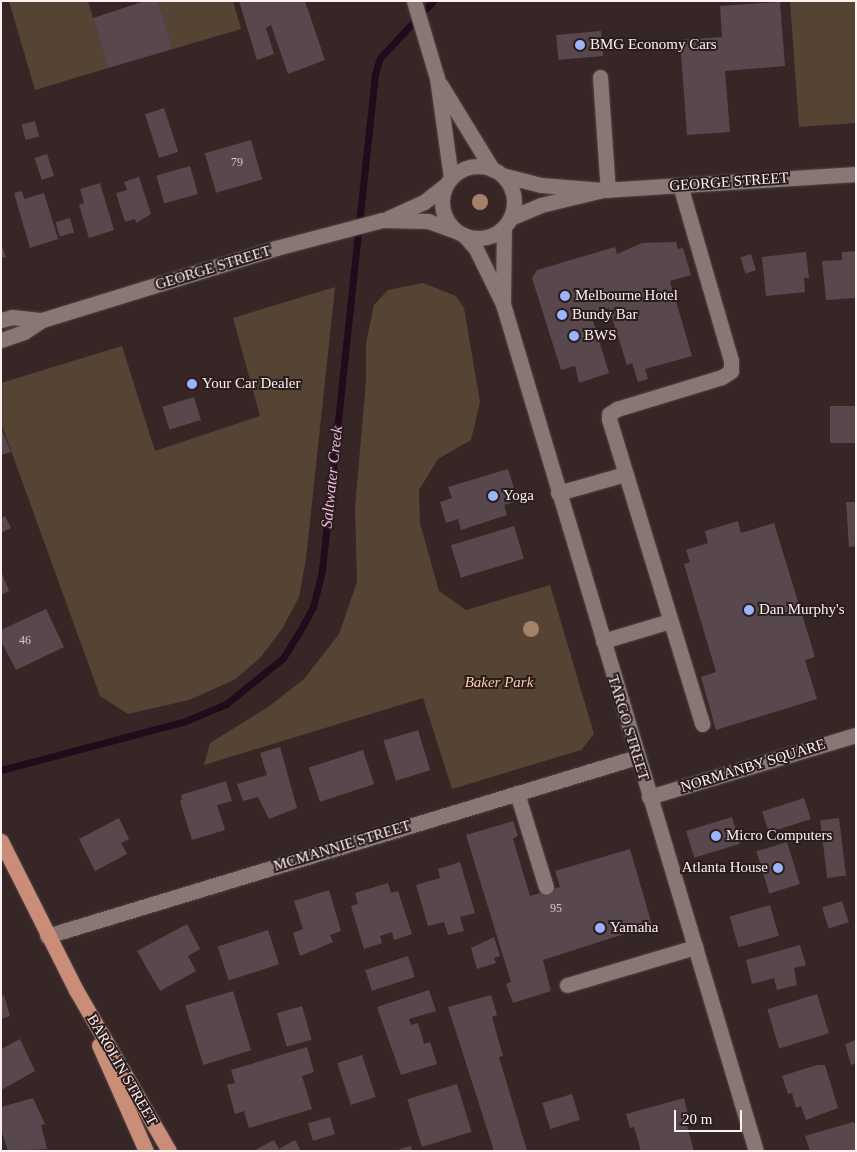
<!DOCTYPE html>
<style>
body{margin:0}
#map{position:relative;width:857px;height:1152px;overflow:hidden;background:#362726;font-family:"Times New Roman",serif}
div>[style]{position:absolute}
.green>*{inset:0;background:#554333}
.stream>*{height:7px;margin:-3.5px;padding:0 3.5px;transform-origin:3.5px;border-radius:3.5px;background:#210a1c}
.building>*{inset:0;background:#58484d;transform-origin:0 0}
.roads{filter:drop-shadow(0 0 1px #524645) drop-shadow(0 0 1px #524645)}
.minor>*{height:15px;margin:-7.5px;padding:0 7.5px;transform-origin:7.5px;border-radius:7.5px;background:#897776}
.minor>.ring{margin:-7.5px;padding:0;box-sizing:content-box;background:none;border:15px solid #897776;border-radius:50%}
.major>*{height:15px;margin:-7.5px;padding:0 7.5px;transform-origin:7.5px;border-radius:7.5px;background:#c98d78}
.trees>*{width:16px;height:16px;margin:-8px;border-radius:50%;background:#a38269}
.dots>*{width:14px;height:14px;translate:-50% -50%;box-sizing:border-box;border:2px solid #2b1d1d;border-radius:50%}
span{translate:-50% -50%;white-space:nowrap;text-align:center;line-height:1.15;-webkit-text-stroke:4px #2b1d1d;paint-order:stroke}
.number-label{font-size:12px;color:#d2c7c7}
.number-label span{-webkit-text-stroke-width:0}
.poi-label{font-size:15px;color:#fbf1f0}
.left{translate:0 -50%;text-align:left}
.right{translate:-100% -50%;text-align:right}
.street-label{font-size:15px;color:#fbf1f0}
.park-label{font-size:15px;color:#fdcca0;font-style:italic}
.water-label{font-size:16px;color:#eeb9e0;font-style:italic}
.frame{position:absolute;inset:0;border:2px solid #fbf1f0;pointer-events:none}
.scale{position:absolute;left:674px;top:1110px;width:68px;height:22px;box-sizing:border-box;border:2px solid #fbf1f0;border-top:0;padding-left:6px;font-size:15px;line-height:18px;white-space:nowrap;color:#fbf1f0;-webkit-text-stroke:4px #2b1d1d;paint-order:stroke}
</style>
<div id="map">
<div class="green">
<i style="clip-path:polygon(9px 1px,88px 1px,108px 68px,35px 90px)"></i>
<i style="clip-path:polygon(158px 1px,233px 1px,241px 29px,173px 49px)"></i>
<i style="clip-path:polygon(790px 1px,856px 1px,856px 123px,799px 127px)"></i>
<i style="clip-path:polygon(423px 283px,456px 296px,464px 308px,480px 402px,471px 440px,438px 459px,419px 490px,420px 523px,439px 591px,466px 610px,550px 585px,594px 734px,581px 750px,452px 789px,423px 698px,204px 765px,210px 743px,268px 707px,304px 679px,339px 634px,357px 582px,355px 507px,366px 382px,366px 343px,374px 305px,388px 290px)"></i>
<i style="clip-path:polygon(335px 287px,306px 559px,299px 597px,282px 629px,260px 658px,234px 680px,189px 700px,128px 714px,100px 696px,1px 423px,1px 383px,122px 346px,155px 451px,260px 416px,233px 318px)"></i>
</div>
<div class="stream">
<i style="left:1px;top:770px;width:188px;rotate:-14.8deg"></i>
<i style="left:183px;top:722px;width:47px;rotate:-22.7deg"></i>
<i style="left:226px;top:704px;width:73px;rotate:-38.9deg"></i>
<i style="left:283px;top:658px;width:26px;rotate:-58deg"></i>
<i style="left:297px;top:636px;width:33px;rotate:-61deg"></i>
<i style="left:313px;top:607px;width:38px;rotate:-76deg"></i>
<i style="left:322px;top:570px;width:499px;rotate:-83.9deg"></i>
<i style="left:375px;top:74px;width:17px;rotate:-73deg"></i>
<i style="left:380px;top:58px;width:78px;rotate:-47.1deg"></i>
</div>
<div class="building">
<i style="clip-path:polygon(145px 1px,158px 1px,173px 49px,108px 68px,93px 18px)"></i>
<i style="clip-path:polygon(239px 1px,305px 1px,325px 60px,288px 74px,271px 25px,266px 28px,274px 54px,257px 60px)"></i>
<i style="clip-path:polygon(780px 2px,785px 66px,725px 71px,730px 132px,687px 135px,680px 40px,722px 37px,720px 6px)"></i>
<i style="left:601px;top:31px;width:25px;height:45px;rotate:85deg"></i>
<i style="left:164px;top:108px;width:46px;height:20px;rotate:72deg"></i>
<i style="left:35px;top:121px;width:16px;height:14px;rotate:75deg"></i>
<i style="left:251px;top:140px;width:41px;height:48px;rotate:74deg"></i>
<i style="left:47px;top:154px;width:23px;height:13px;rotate:72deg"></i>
<i style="left:190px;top:166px;width:29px;height:35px;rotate:74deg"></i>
<i style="clip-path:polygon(139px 177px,151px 214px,136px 223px,135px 219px,125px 222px,116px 193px,127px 190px,124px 182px)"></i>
<i style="clip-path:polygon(100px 183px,114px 230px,89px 238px,79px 205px,84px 203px,80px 189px)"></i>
<i style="clip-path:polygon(22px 191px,24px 199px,44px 193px,58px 239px,30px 248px,14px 193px)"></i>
<i style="left:70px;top:218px;width:15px;height:15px;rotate:74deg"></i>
<i style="clip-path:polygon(676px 242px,678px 249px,683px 248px,691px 275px,670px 281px,692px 356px,645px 369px,648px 379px,638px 382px,632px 363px,627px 365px,609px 308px,591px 314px,609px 373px,579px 383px,575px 366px,561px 370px,532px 278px,537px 270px,615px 247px,617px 254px,642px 243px)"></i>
<i style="clip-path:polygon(1px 243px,6px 257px,1px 258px)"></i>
<i style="clip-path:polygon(856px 251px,856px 298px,826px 300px,822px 261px,842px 260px,842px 252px)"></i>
<i style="clip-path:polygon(806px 252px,809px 278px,804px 278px,805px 292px,766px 296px,762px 257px)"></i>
<i style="left:751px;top:254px;width:17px;height:11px;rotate:73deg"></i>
<i style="left:194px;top:397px;width:24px;height:33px;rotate:73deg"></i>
<i style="left:856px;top:406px;width:37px;height:26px;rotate:90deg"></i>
<i style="clip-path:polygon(1px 428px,11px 452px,1px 455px)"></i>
<i style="clip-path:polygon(508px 469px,518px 501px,504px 505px,507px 515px,461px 530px,458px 519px,446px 523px,440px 502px,452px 498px,448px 487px)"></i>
<i style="clip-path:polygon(846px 502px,856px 502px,856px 546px,849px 547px)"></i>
<i style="clip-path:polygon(5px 516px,11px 528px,1px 533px,1px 518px)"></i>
<i style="clip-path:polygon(738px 521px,741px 533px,774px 523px,815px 657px,805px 660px,817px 699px,716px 730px,701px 677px,716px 672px,684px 564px,690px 562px,686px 550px,708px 543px,705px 531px)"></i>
<i style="left:514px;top:526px;width:34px;height:66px;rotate:73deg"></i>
<i style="clip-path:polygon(1px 571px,9px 591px,1px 595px)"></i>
<i style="clip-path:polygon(46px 609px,64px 647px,16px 670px,1px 641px,1px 630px)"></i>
<i style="left:418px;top:730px;width:42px;height:36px;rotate:73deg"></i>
<i style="clip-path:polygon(280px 747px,297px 808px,269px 819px,258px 797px,243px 801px,237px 784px,267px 775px,260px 753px)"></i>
<i style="left:363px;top:750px;width:36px;height:57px;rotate:72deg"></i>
<i style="clip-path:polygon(226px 781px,232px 801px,217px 805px,225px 830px,192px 840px,180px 801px,182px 800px,181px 795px)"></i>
<i style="left:804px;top:798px;width:22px;height:44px;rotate:72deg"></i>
<i style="left:732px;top:817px;width:28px;height:48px;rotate:73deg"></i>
<i style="clip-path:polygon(119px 818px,129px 839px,121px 843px,127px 854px,95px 871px,79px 839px)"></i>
<i style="left:839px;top:818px;width:58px;height:19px;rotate:83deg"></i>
<i style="clip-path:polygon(513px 821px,518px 835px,513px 839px,530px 896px,560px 887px,555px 871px,630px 849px,652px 925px,543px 960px,551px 991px,513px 1003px,506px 984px,511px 982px,466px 835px)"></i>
<i style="left:787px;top:842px;width:44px;height:32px;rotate:73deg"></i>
<i style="clip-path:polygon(460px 862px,475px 913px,460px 917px,464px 931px,448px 935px,444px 922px,428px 926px,416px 885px,440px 878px,438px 869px)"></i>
<i style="clip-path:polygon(388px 883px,391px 893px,398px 891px,412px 934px,394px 940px,392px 932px,380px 936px,382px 943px,364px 949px,351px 906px,358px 904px,355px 893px)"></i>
<i style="clip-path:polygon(329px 890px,341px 931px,330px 935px,333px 942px,300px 956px,293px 933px,303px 929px,294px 901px)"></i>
<i style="left:842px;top:901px;width:22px;height:21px;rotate:72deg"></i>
<i style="left:770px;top:905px;width:32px;height:42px;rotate:74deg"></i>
<i style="clip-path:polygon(187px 924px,200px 949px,188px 956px,196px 971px,160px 991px,137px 951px)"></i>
<i style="left:268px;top:930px;width:36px;height:53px;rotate:72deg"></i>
<i style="clip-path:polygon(494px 937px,500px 956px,494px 958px,496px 963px,477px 969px,471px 948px)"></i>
<i style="clip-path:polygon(800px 945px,806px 965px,794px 968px,797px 985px,777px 990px,774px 978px,752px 984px,746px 960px)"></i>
<i style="left:408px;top:956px;width:22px;height:45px;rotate:72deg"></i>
<i style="clip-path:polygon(429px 990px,436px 1011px,409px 1019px,411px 1025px,418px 1023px,424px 1044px,430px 1042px,437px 1064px,401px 1075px,377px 1007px)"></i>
<i style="left:233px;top:991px;width:62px;height:50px;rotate:73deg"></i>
<i style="left:817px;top:994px;width:41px;height:52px;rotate:73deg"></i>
<i style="clip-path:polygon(4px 995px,10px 1016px,1px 1019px,1px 996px)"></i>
<i style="clip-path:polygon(491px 995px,497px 1015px,492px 1017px,503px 1056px,499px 1057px,527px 1151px,494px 1151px,448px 1007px)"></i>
<i style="left:302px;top:1006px;width:35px;height:26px;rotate:74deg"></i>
<i style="clip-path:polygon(20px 1039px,35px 1071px,1px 1090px,1px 1049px)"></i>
<i style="clip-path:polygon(856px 1040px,856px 1063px,851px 1065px,845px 1044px)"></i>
<i style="clip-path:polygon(307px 1047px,314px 1072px,302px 1076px,312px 1109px,249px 1128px,244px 1111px,235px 1114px,227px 1085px,235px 1083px,231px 1070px)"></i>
<i style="left:362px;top:1055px;width:44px;height:26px;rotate:72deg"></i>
<i style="clip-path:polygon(817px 1065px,825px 1065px,838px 1108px,806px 1120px,801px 1106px,796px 1108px,792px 1093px,788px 1094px,782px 1076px)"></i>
<i style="left:457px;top:1084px;width:50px;height:52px;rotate:73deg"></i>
<i style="left:572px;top:1094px;width:27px;height:31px;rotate:73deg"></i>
<i style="clip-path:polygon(33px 1098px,45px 1124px,41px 1125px,47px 1149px,8px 1151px,1px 1129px,1px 1107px)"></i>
<i style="clip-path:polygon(684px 1098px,688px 1115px,684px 1116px,694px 1151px,641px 1151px,634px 1127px,630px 1128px,626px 1114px)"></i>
<i style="left:330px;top:1117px;width:18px;height:23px;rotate:74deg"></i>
<i style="clip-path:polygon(853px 1122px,856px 1124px,856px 1151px,810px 1151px,805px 1136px)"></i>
<i style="clip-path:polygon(274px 1140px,279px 1149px,295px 1140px,301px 1151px,253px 1151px)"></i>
<i style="clip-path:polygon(411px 1146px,412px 1151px,400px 1151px,399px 1149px)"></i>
</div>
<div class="roads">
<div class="minor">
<i style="left:414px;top:1px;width:80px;rotate:73.4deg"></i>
<i style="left:437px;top:78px;width:100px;rotate:82deg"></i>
<i style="left:600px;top:77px;width:113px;rotate:86deg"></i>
<i style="left:440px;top:84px;width:100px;rotate:58.5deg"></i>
<i class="ring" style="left:442px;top:166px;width:57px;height:57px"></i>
<i style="left:502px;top:175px;width:40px;rotate:14.4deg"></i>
<i style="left:541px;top:185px;width:62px;rotate:4.6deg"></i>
<i style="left:603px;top:190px;width:64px;rotate:166.4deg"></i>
<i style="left:541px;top:205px;width:33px;rotate:157deg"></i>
<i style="left:680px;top:185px;width:183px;rotate:73.8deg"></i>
<i style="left:731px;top:361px;width:10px;rotate:90deg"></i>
<i style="left:731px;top:371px;width:11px;rotate:146deg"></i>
<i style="left:722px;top:377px;width:110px;rotate:163.1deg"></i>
<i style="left:617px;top:409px;width:9px;rotate:148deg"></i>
<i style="left:609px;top:414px;width:5px;rotate:90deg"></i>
<i style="left:609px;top:419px;width:319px;rotate:73deg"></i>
<i style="left:603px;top:190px;width:254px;rotate:-3.6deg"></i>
<i style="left:388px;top:218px;width:39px;rotate:-24deg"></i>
<i style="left:424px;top:202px;width:28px;rotate:-38deg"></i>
<i style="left:464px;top:235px;width:18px;rotate:49deg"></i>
<i style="left:476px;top:249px;width:61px;rotate:63.9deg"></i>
<i style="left:503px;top:304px;width:77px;rotate:-89.3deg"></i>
<i style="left:503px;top:304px;width:884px;rotate:73.37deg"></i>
<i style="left:1px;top:320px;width:11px;rotate:-15deg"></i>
<i style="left:12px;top:317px;width:30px;rotate:6deg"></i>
<i style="left:1px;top:340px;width:24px;rotate:-19deg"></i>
<i style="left:24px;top:332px;width:22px;rotate:-34deg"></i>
<i style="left:42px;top:320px;width:245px;rotate:-17.1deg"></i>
<i style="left:276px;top:248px;width:110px;rotate:-14.8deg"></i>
<i style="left:382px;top:220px;width:46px;rotate:1.2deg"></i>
<i style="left:428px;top:221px;width:30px;rotate:20deg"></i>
<i style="left:558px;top:493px;width:70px;rotate:-15.8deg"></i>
<i style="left:603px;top:641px;width:70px;rotate:-16.6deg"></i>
<i style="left:517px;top:793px;width:98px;rotate:72.9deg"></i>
<i style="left:649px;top:797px;width:216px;rotate:-16.7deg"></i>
<i style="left:47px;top:936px;width:617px;rotate:-16.88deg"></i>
<i style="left:567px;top:985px;width:134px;rotate:-16.5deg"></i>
</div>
<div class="major">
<i style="left:1px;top:841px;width:167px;rotate:63.3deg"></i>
<i style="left:76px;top:990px;width:186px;rotate:60deg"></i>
<i style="left:99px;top:1045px;width:116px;rotate:66.1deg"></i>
</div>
</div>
<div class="trees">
<i style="left:480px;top:202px"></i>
<i style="left:531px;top:629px"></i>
</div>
<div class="dots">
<i style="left:580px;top:45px;background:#9cb4fd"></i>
<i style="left:565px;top:296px;background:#9cb4fd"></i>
<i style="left:562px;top:315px;background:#9cb4fd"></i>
<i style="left:574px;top:336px;background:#9cb4fd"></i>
<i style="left:192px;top:384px;background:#9cb4fd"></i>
<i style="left:493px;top:496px;background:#9cb4fd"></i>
<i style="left:749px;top:610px;background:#9cb4fd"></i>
<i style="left:716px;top:836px;background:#9cb4fd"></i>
<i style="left:778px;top:868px;background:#9cb4fd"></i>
<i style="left:600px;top:928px;background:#9cb4fd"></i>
</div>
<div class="number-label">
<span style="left:237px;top:163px">79</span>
<span style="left:25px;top:641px">46</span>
<span style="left:556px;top:909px">95</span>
</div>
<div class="poi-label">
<span class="left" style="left:590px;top:45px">BMG Economy Cars</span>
<span class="left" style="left:575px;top:296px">Melbourne Hotel</span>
<span class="left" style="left:572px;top:315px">Bundy Bar</span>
<span class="left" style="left:584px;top:336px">BWS</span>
<span class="left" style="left:202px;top:384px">Your Car Dealer</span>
<span class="left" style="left:503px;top:496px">Yoga</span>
<span class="left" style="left:759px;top:610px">Dan Murphy's</span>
<span class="left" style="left:726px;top:836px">Micro Computers</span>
<span class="right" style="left:768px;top:868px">Atlanta House</span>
<span class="left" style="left:610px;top:928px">Yamaha</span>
</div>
<div class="street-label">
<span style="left:729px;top:182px;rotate:-4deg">GEORGE STREET</span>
<span style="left:213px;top:268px;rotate:-17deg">GEORGE STREET</span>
<span style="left:628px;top:728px;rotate:73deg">TARGO STREET</span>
<span style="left:753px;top:766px;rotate:-17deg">NORMANBY SQUARE</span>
<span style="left:342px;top:846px;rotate:-17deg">MCMANNIE STREET</span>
<span style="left:122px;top:1070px;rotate:60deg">BAROLIN STREET</span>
</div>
<div class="park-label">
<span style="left:499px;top:683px">Baker Park</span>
</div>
<div class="water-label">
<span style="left:332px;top:477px;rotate:-84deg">Saltwater Creek</span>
</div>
<div class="frame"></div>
<div class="scale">20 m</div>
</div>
